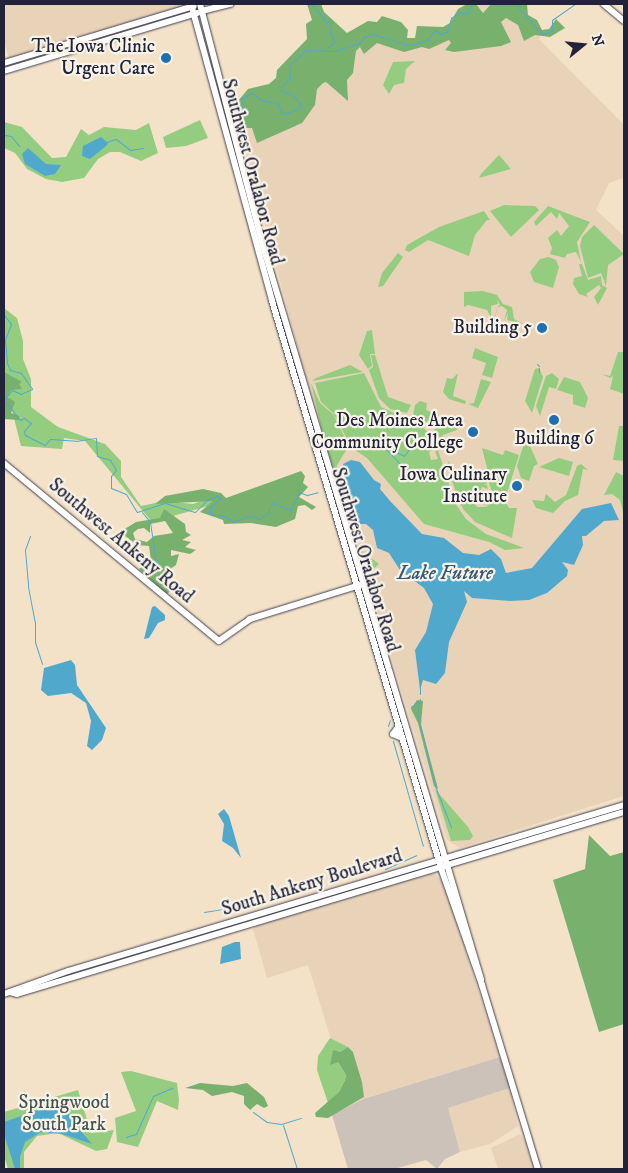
<!DOCTYPE html>
<style>
body{margin:0}
#map{position:relative;width:628px;height:1173px;overflow:hidden;background:#f4e2c8;font-family:"IM FELL DW Pica",serif}
div>[style]{position:absolute}
.built>*{inset:0;background:#e9d3b8}
.industrial>*{inset:0;background:#ccc2b9}
.green>*{inset:0;background:#95cd80}
.forest>*{inset:0;background:#78b06e}
.water>*{inset:0;background:#50a9cd}
.stream>*{height:1px;margin:-0.5px;padding:0 0.5px;transform-origin:0.5px;border-radius:0.5px;background:#50a9cd}
.roads{filter:drop-shadow(0 0 1px #423f50) drop-shadow(0 0 1px #423f50)}
.secondary>*{height:5.5px;margin:-2.75px;padding:0 2.75px;transform-origin:2.75px;border-radius:2.75px;background:#fff}
.primary>*{height:6px;margin:-3px;padding:0 3px;transform-origin:3px;border-radius:3px;background:#fff}
.dots>*{width:14px;height:14px;translate:-50% -50%;box-sizing:border-box;border:2px solid #f7f3e8;border-radius:50%}
span{translate:-50% -50%;white-space:nowrap;text-align:center;line-height:1.15;-webkit-text-stroke:4.5px #f7f3e8;paint-order:stroke}
.poi-label{font-size:19px;color:#22223b}
.right{translate:-100% -50%;text-align:right}
.street-label{font-size:19px;color:#22223b}
.park-label{font-size:19px;color:#445550}
.water-label{font-size:20px;color:#345875;font-style:italic}
.frame{position:absolute;inset:0;border:5px solid #22223b;pointer-events:none}
.north{position:absolute;left:558px;top:20px;width:50px;height:50px;-webkit-text-stroke:4px #f7f3e8;paint-order:stroke;rotate:73deg;font-size:14px;font-weight:700;line-height:20px;text-align:center;color:#22223b}
.north::after{content:'';display:block;margin:auto;width:18px;height:22px;background:#22223b;clip-path:polygon(50% 0,100% 100%,50% 72%,0 100%)}
</style>
<div id="map">
<div class="built">
<i style="clip-path:polygon(4px 4px,200px 4px,200px 5px,10px 61px,4px 41px)"></i>
<i style="clip-path:polygon(472px 4px,515px 4px,542px 34px,539px 39px,624px 125px,624px 178px,609px 183px,596px 210px,624px 236px,624px 796px,460px 848px,447px 840px,304px 371px,235px 112px,364px 37px,403px 44px,447px 32px,451px 18px)"></i>
<i style="clip-path:polygon(428px 874px,435px 874px,444px 883px,500px 1057px,362px 1099px,362px 1082px,353px 1052px,334px 1049px,308px 965px,267px 978px,253px 929px,257px 925px)"></i>
<i style="clip-path:polygon(510px 1088px,518px 1126px,490px 1144px,460px 1152px,447px 1108px)"></i>
<i style="clip-path:polygon(520px 1134px,526px 1141px,534px 1169px,498px 1169px,491px 1148px)"></i>
</div>
<div class="industrial">
<i style="clip-path:polygon(500px 1057px,510px 1088px,448px 1108px,460px 1152px,445px 1159px,437px 1169px,426px 1160px,394px 1169px,348px 1169px,332px 1115px,363px 1099px)"></i>
</div>
<div class="green">
<i style="clip-path:polygon(415px 61px,406px 69px,404px 83px,394px 85px,389px 94px,383px 85px,393px 62px)"></i>
<i style="clip-path:polygon(200px 120px,208px 138px,186px 146px,166px 148px,163px 137px)"></i>
<i style="clip-path:polygon(4px 122px,22px 127px,52px 158px,66px 157px,81px 129px,89px 135px,104px 127px,136px 130px,149px 123px,158px 153px,141px 161px,120px 152px,110px 152px,98px 159px,84px 178px,62px 182px,46px 179px,27px 169px,15px 153px,4px 148px)"></i>
<i style="clip-path:polygon(499px 155px,511px 169px,479px 178px,481px 174px)"></i>
<i style="clip-path:polygon(504px 205px,535px 206px,539px 210px,511px 237px,490px 211px)"></i>
<i style="clip-path:polygon(548px 206px,590px 222px,577px 242px,581px 262px,576px 252px,567px 254px,565px 258px,550px 254px,552px 248px,548px 238px,557px 230px,561px 236px,569px 226px,559px 213px,557px 219px,551px 212px,536px 226px,534px 222px)"></i>
<i style="clip-path:polygon(484px 211px,490px 220px,487px 220px,475px 235px,469px 256px,428px 240px,409px 252px,405px 250px,407px 245px,439px 227px)"></i>
<i style="clip-path:polygon(594px 225px,624px 254px,608px 265px,606px 286px,601px 273px,588px 278px,580px 246px,582px 237px)"></i>
<i style="clip-path:polygon(398px 253px,403px 257px,383px 286px,378px 287px,382px 273px)"></i>
<i style="clip-path:polygon(549px 257px,556px 260px,559px 267px,553px 288px,534px 282px,530px 272px,540px 259px)"></i>
<i style="clip-path:polygon(579px 264px,582px 264px,588px 280px,601px 276px,602px 285px,607px 288px,598px 305px,594px 297px,601px 288px,599px 285px,586px 294px,588px 297px,579px 294px,573px 284px,574px 278px,582px 276px)"></i>
<i style="clip-path:polygon(483px 291px,497px 295px,503px 304px,512px 307px,514px 319px,524px 324px,507px 320px,508px 313px,504px 321px,507px 310px,502px 306px,498px 307px,495px 317px,498px 320px,494px 319px,498px 306px,500px 305px,497px 300px,498px 304px,491px 306px,491px 317px,487px 310px,468px 305px,464px 307px,464px 292px)"></i>
<i style="clip-path:polygon(4px 308px,17px 318px,23px 341px,23px 359px,31px 379px,31px 407px,58px 427px,105px 444px,121px 461px,121px 477px,141px 506px,165px 501px,193px 504px,212px 497px,222px 502px,152px 522px,85px 441px,64px 438px,62px 449px,21px 446px,4px 379px)"></i>
<i style="clip-path:polygon(372px 330px,375px 354px,370px 354px,372px 366px,368px 369px,359px 355px,367px 331px)"></i>
<i style="clip-path:polygon(475px 348px,498px 357px,492px 378px,482px 375px,486px 363px,472px 358px)"></i>
<i style="clip-path:polygon(618px 352px,624px 352px,624px 394px,610px 389px,613px 376px,610px 378px,602px 374px,610px 376px)"></i>
<i style="clip-path:polygon(371px 355px,375px 355px,388px 397px,411px 405px,407px 413px,390px 409px,379px 398px,369px 370px,373px 367px)"></i>
<i style="clip-path:polygon(350px 365px,363px 372px,312px 381px,316px 378px)"></i>
<i style="clip-path:polygon(539px 368px,543px 377px,532px 413px,525px 401px,535px 369px)"></i>
<i style="clip-path:polygon(364px 373px,381px 407px,417px 423px,432px 435px,438px 448px,429px 452px,431px 460px,438px 459px,435px 451px,438px 450px,455px 503px,466px 519px,486px 534px,524px 548px,505px 550px,489px 542px,424px 524px,367px 458px,352px 448px,333px 413px,321px 402px,315px 383px)"></i>
<i style="clip-path:polygon(458px 373px,453px 396px,466px 401px,465px 404px,449px 399px,443px 392px,447px 378px,452px 379px)"></i>
<i style="clip-path:polygon(552px 373px,559px 379px,556px 389px,549px 387px,540px 416px,536px 406px,546px 376px)"></i>
<i style="clip-path:polygon(564px 377px,580px 382px,588px 398px,585px 408px,573px 404px,573px 395px,557px 390px)"></i>
<i style="clip-path:polygon(481px 379px,491px 382px,478px 408px,468px 404px,474px 403px)"></i>
<i style="clip-path:polygon(311px 383px,320px 403px,333px 414px,349px 446px,337px 465px,337px 478px,357px 547px,379px 564px,366px 576px,323px 435px)"></i>
<i style="clip-path:polygon(420px 401px,427px 403px,426px 410px,439px 415px,432px 425px,413px 415px,415px 405px)"></i>
<i style="clip-path:polygon(442px 416px,460px 421px,457px 430px,443px 435px,441px 439px,434px 431px)"></i>
<i style="clip-path:polygon(619px 426px,624px 426px,624px 461px,613px 460px)"></i>
<i style="clip-path:polygon(524px 443px,530px 446px,538px 464px,534px 466px,529px 481px,521px 478px,517px 466px)"></i>
<i style="clip-path:polygon(482px 448px,503px 455px,505px 450px,519px 455px,506px 496px,497px 501px,505px 501px,509px 508px,517px 508px,512px 538px,475px 522px,463px 509px,456px 493px,447px 465px,449px 461px,453px 477px,458px 480px,483px 472px,487px 484px,483px 485px,487px 485px,488px 489px,482px 487px,480px 492px,471px 494px,477px 507px,483px 507px,489px 506px,478px 503px,487px 505px,494px 497px,485px 472px,487px 468px)"></i>
<i style="clip-path:polygon(559px 458px,573px 462px,569px 476px,539px 467px)"></i>
<i style="clip-path:polygon(581px 464px,588px 470px,583px 469px,578px 495px,565px 501px,553px 513px,536px 508px,532px 500px,544px 501px,546px 494px,555px 502px,566px 495px,577px 466px)"></i>
<i style="clip-path:polygon(616px 472px,624px 476px,624px 515px,620px 500px,612px 494px,604px 495px)"></i>
<i style="clip-path:polygon(435px 789px,468px 827px,473px 836px,470px 840px,451px 841px)"></i>
<i style="clip-path:polygon(330px 1038px,348px 1047px,340px 1052px,338px 1062px,346px 1075px,345px 1080px,339px 1092px,328px 1103px,317px 1070px,318px 1056px)"></i>
<i style="clip-path:polygon(131px 1071px,177px 1083px,179px 1100px,178px 1110px,157px 1101px,138px 1147px,117px 1142px,115px 1118px,136px 1111px,121px 1072px)"></i>
<i style="clip-path:polygon(78px 1090px,91px 1133px,114px 1130px,107px 1149px,96px 1151px,58px 1133px,37px 1136px,24px 1152px,24px 1169px,8px 1169px,4px 1156px,4px 1112px)"></i>
</div>
<div class="forest">
<i style="clip-path:polygon(307px 4px,321px 4px,324px 12px,347px 33px,368px 21px,377px 22px,382px 16px,401px 22px,408px 30px,407px 38px,415px 38px,417px 26px,443px 27px,450px 23px,458px 9px,467px 4px,476px 4px,483px 13px,491px 4px,527px 4px,528px 15px,537px 20px,542px 30px,549px 29px,556px 19px,565px 28px,550px 37px,535px 35px,524px 41px,518px 25px,506px 18px,501px 22px,511px 42px,501px 46px,454px 52px,445px 50px,451px 43px,449px 40px,429px 49px,422px 47px,404px 52px,377px 43px,364px 54px,360px 47px,356px 51px,353px 73px,347px 80px,348px 101px,326px 82px,323px 83px,317px 89px,315px 105px,302px 123px,257px 143px,252px 128px,244px 128px,239px 117px,238px 101px,248px 89px,269px 84px,276px 78px,277px 70px,307px 39px,306px 24px,312px 20px)"></i>
<i style="clip-path:polygon(4px 372px,22px 382px,19px 384px,22px 389px,11px 390px,8px 397px,15px 402px,11px 413px,19px 416px,19px 420px,4px 419px)"></i>
<i style="clip-path:polygon(301px 471px,305px 476px,303px 483px,308px 487px,299px 497px,316px 507px,312px 510px,305px 505px,298px 506px,295px 519px,276px 527px,251px 523px,224px 524px,223px 520px,200px 512px,213px 501px,155px 504px,165px 496px,203px 489px,221px 493px,226px 498px)"></i>
<i style="clip-path:polygon(evenodd,164px 509px,185px 524px,186px 532px,191px 535px,182px 540px,191px 542px,185px 547px,196px 550px,190px 554px,171px 550px,171px 556px,179px 554px,176px 565px,169px 570px,176px 585px,167px 594px,139px 569px,151px 561px,149px 546px,137px 545px,120px 532px,136px 522px,160px 518px,164px 509px,165px 521px,173px 533px,154px 536px,147px 542px,135px 539px,133px 533px,138px 529px,144px 528px,150px 533px,150px 524px,165px 521px)"></i>
<i style="clip-path:polygon(417px 700px,423px 701px,421px 725px,438px 789px,434px 786px,418px 723px,411px 709px)"></i>
<i style="clip-path:polygon(589px 835px,610px 856px,624px 852px,624px 1024px,599px 1032px,553px 880px,585px 869px)"></i>
<i style="clip-path:polygon(348px 1047px,353px 1052px,362px 1082px,364px 1097px,328px 1118px,316px 1117px,315px 1113px,339px 1092px,345px 1080px,346px 1075px,338px 1062px,330px 1065px,333px 1050px,340px 1052px)"></i>
<i style="clip-path:polygon(200px 1083px,233px 1086px,247px 1083px,264px 1097px,268px 1106px,264px 1108px,257px 1104px,250px 1110px,244px 1104px,244px 1096px,232px 1092px,212px 1096px,203px 1090px,185px 1088px)"></i>
</div>
<div class="water">
<i style="clip-path:polygon(101px 137px,108px 143px,106px 146px,90px 159px,82px 156px,83px 146px)"></i>
<i style="clip-path:polygon(28px 148px,46px 164px,61px 165px,55px 174px,45px 176px,25px 164px,22px 154px)"></i>
<i style="clip-path:polygon(351px 460px,360px 462px,374px 480px,381px 484px,380px 489px,391px 502px,422px 534px,444px 538px,463px 553px,479px 555px,491px 549px,501px 559px,506px 573px,532px 568px,582px 509px,611px 503px,619px 520px,604px 521px,586px 536px,582px 536px,583px 545px,574px 565px,562px 562px,568px 570px,567px 576px,547px 593px,529px 600px,510px 601px,472px 598px,464px 591px,467px 602px,449px 642px,445px 673px,436px 684px,423px 680px,420px 690px,415px 650px,426px 632px,433px 604px,424px 588px,400px 570px,389px 553px,377px 548px,373px 530px,366px 524px,358px 524px,348px 489px,343px 486px,346px 482px,342px 483px,345px 480px,343px 464px)"></i>
<i style="clip-path:polygon(155px 606px,165px 615px,165px 620px,158px 623px,149px 638px,144px 639px,152px 607px)"></i>
<i style="clip-path:polygon(71px 660px,75px 665px,77px 685px,106px 728px,102px 740px,92px 750px,87px 746px,91px 721px,86px 703px,71px 693px,48px 696px,41px 690px,44px 668px)"></i>
<i style="clip-path:polygon(224px 809px,229px 816px,241px 858px,233px 848px,222px 841px,224px 824px,218px 814px)"></i>
<i style="clip-path:polygon(235px 942px,240px 942px,241px 959px,220px 964px,222px 947px)"></i>
<i style="clip-path:polygon(62px 1102px,73px 1122px,92px 1144px,62px 1134px,41px 1132px,25px 1142px,20px 1157px,20px 1169px,15px 1169px,4px 1134px,4px 1122px)"></i>
</div>
<div class="stream">
<i style="left:312px;top:4px;width:23px;rotate:52deg"></i>
<i style="left:326px;top:22px;width:5px;rotate:-22deg"></i>
<i style="left:331px;top:20px;width:13px;rotate:94deg"></i>
<i style="left:330px;top:33px;width:10px;rotate:66deg"></i>
<i style="left:334px;top:42px;width:9px;rotate:139deg"></i>
<i style="left:515px;top:4px;width:40px;rotate:48deg"></i>
<i style="left:542px;top:34px;width:10px;rotate:-17deg"></i>
<i style="left:552px;top:31px;width:11px;rotate:-90deg"></i>
<i style="left:552px;top:20px;width:28px;rotate:-35deg"></i>
<i style="left:238px;top:111px;width:7px;rotate:-34deg"></i>
<i style="left:244px;top:107px;width:9px;rotate:-111deg"></i>
<i style="left:241px;top:99px;width:13px;rotate:-29deg"></i>
<i style="left:252px;top:93px;width:11px;rotate:38deg"></i>
<i style="left:261px;top:100px;width:16px;rotate:11deg"></i>
<i style="left:277px;top:103px;width:12px;rotate:66deg"></i>
<i style="left:282px;top:114px;width:17px;rotate:-17deg"></i>
<i style="left:298px;top:109px;width:5px;rotate:-53deg"></i>
<i style="left:301px;top:105px;width:5px;rotate:-127deg"></i>
<i style="left:298px;top:101px;width:10px;rotate:-135deg"></i>
<i style="left:291px;top:94px;width:10px;rotate:-163deg"></i>
<i style="left:281px;top:91px;width:4px;rotate:-90deg"></i>
<i style="left:281px;top:87px;width:13px;rotate:-45deg"></i>
<i style="left:290px;top:78px;width:12px;rotate:-95deg"></i>
<i style="left:289px;top:66px;width:23px;rotate:-43deg"></i>
<i style="left:306px;top:50px;width:29px;rotate:2deg"></i>
<i style="left:335px;top:51px;width:25px;rotate:-18deg"></i>
<i style="left:359px;top:43px;width:8px;rotate:-50deg"></i>
<i style="left:364px;top:37px;width:9px;rotate:-18deg"></i>
<i style="left:373px;top:34px;width:36px;rotate:18deg"></i>
<i style="left:407px;top:45px;width:9px;rotate:-6deg"></i>
<i style="left:416px;top:44px;width:12px;rotate:-20deg"></i>
<i style="left:427px;top:40px;width:13px;rotate:-51deg"></i>
<i style="left:435px;top:30px;width:6px;rotate:39deg"></i>
<i style="left:440px;top:34px;width:7px;rotate:-16deg"></i>
<i style="left:447px;top:32px;width:15px;rotate:-74deg"></i>
<i style="left:451px;top:18px;width:11px;rotate:-34deg"></i>
<i style="left:460px;top:12px;width:7px;rotate:16deg"></i>
<i style="left:467px;top:14px;width:11px;rotate:-63deg"></i>
<i style="left:4px;top:135px;width:7px;rotate:8deg"></i>
<i style="left:11px;top:136px;width:13px;rotate:51deg"></i>
<i style="left:106px;top:142px;width:10px;rotate:-17deg"></i>
<i style="left:116px;top:139px;width:18px;rotate:38deg"></i>
<i style="left:130px;top:150px;width:13px;rotate:-9deg"></i>
<i style="left:4px;top:315px;width:11px;rotate:52deg"></i>
<i style="left:11px;top:324px;width:17px;rotate:111deg"></i>
<i style="left:5px;top:340px;width:23px;rotate:85deg"></i>
<i style="left:7px;top:363px;width:8px;rotate:67deg"></i>
<i style="left:10px;top:370px;width:11px;rotate:15deg"></i>
<i style="left:21px;top:373px;width:19px;rotate:55deg"></i>
<i style="left:32px;top:389px;width:12px;rotate:156deg"></i>
<i style="left:21px;top:394px;width:10px;rotate:-156deg"></i>
<i style="left:12px;top:390px;width:13px;rotate:129deg"></i>
<i style="left:4px;top:400px;width:26px;rotate:51deg"></i>
<i style="left:20px;top:420px;width:4px;rotate:-27deg"></i>
<i style="left:24px;top:418px;width:9px;rotate:36deg"></i>
<i style="left:31px;top:423px;width:11px;rotate:131deg"></i>
<i style="left:24px;top:431px;width:4px;rotate:76deg"></i>
<i style="left:25px;top:435px;width:22px;rotate:27deg"></i>
<i style="left:45px;top:445px;width:8px;rotate:-50deg"></i>
<i style="left:50px;top:439px;width:26px;rotate:4deg"></i>
<i style="left:76px;top:441px;width:20px;rotate:-9deg"></i>
<i style="left:96px;top:438px;width:18px;rotate:87deg"></i>
<i style="left:97px;top:456px;width:14px;rotate:17deg"></i>
<i style="left:110px;top:460px;width:12px;rotate:59deg"></i>
<i style="left:116px;top:470px;width:8px;rotate:130deg"></i>
<i style="left:111px;top:476px;width:12px;rotate:90deg"></i>
<i style="left:111px;top:488px;width:16px;rotate:22deg"></i>
<i style="left:126px;top:494px;width:21px;rotate:59deg"></i>
<i style="left:137px;top:512px;width:29px;rotate:-18deg"></i>
<i style="left:165px;top:503px;width:31px;rotate:17deg"></i>
<i style="left:195px;top:512px;width:17px;rotate:-45deg"></i>
<i style="left:207px;top:500px;width:11px;rotate:-22deg"></i>
<i style="left:217px;top:496px;width:4px;rotate:34deg"></i>
<i style="left:220px;top:498px;width:14px;rotate:135deg"></i>
<i style="left:210px;top:508px;width:6px;rotate:90deg"></i>
<i style="left:210px;top:514px;width:14px;rotate:8deg"></i>
<i style="left:224px;top:516px;width:12px;rotate:31deg"></i>
<i style="left:234px;top:522px;width:18px;rotate:-22deg"></i>
<i style="left:251px;top:515px;width:9px;rotate:27deg"></i>
<i style="left:259px;top:519px;width:12px;rotate:-31deg"></i>
<i style="left:269px;top:513px;width:6px;rotate:-90deg"></i>
<i style="left:269px;top:507px;width:6px;rotate:-45deg"></i>
<i style="left:273px;top:503px;width:18px;rotate:22deg"></i>
<i style="left:290px;top:510px;width:20px;rotate:-63deg"></i>
<i style="left:299px;top:492px;width:9px;rotate:21deg"></i>
<i style="left:307px;top:495px;width:11px;rotate:-15deg"></i>
<i style="left:537px;top:364px;width:3px;rotate:45deg"></i>
<i style="left:539px;top:372px;width:4px;rotate:-90deg"></i>
<i style="left:401px;top:465px;width:26px;rotate:-133deg"></i>
<i style="left:383px;top:446px;width:23px;rotate:25deg"></i>
<i style="left:404px;top:456px;width:19px;rotate:-54deg"></i>
<i style="left:342px;top:485px;width:6px;rotate:-18deg"></i>
<i style="left:142px;top:512px;width:13px;rotate:51deg"></i>
<i style="left:150px;top:522px;width:40px;rotate:81.5deg"></i>
<i style="left:156px;top:562px;width:13px;rotate:122deg"></i>
<i style="left:30px;top:536px;width:15px;rotate:110deg"></i>
<i style="left:25px;top:550px;width:37px;rotate:85deg"></i>
<i style="left:28px;top:587px;width:36px;rotate:79deg"></i>
<i style="left:35px;top:622px;width:20px;rotate:90deg"></i>
<i style="left:35px;top:642px;width:23px;rotate:72deg"></i>
<i style="left:420px;top:687px;width:7px;rotate:90deg"></i>
<i style="left:420px;top:699px;width:13px;rotate:103deg"></i>
<i style="left:417px;top:712px;width:76px;rotate:76.3deg"></i>
<i style="left:435px;top:786px;width:44px;rotate:68.7deg"></i>
<i style="left:411px;top:707px;width:9px;rotate:-36deg"></i>
<i style="left:388px;top:726px;width:6px;rotate:-72deg"></i>
<i style="left:393px;top:741px;width:109px;rotate:74.1deg"></i>
<i style="left:385px;top:869px;width:34px;rotate:-24deg"></i>
<i style="left:204px;top:912px;width:20px;rotate:-9deg"></i>
<i style="left:188px;top:1087px;width:16px"></i>
<i style="left:253px;top:1112px;width:17px;rotate:36deg"></i>
<i style="left:267px;top:1122px;width:14px;rotate:8deg"></i>
<i style="left:281px;top:1124px;width:21px;rotate:-17deg"></i>
<i style="left:283px;top:1125px;width:46px;rotate:72.3deg"></i>
<i style="left:126px;top:1137px;width:10px;rotate:-17deg"></i>
<i style="left:136px;top:1134px;width:42px;rotate:-65.9deg"></i>
<i style="left:153px;top:1096px;width:21px;rotate:-23deg"></i>
</div>
<div class="roads">
<div class="secondary">
<i style="left:604px;top:4px;width:26px;rotate:40deg"></i>
<i style="left:202px;top:11px;width:29px;rotate:-14deg"></i>
<i style="left:4px;top:463px;width:279px;rotate:39.6deg"></i>
<i style="left:219px;top:641px;width:38px;rotate:-35deg"></i>
<i style="left:250px;top:619px;width:115px;rotate:-17.2deg"></i>
</div>
<div class="primary">
<i style="left:191px;top:4px;width:308px;rotate:74.7deg"></i>
<i style="left:272px;top:301px;width:592px;rotate:73.4deg"></i>
<i style="left:441px;top:868px;width:124px;rotate:70.7deg"></i>
<i style="left:482px;top:985px;width:192px;rotate:73.1deg"></i>
<i style="left:200px;top:4px;width:250px;rotate:75.4deg"></i>
<i style="left:263px;top:246px;width:765px;rotate:73.44deg"></i>
<i style="left:4px;top:63px;width:198px;rotate:-16.7deg"></i>
<i style="left:4px;top:71px;width:202px;rotate:-16.7deg"></i>
<i style="left:399px;top:726px;width:10px;rotate:127deg"></i>
<i style="left:393px;top:734px;width:10px;rotate:24deg"></i>
<i style="left:10px;top:992px;width:7px;rotate:16deg"></i>
<i style="left:17px;top:994px;width:634px;rotate:-16.69deg"></i>
<i style="left:4px;top:994px;width:68px;rotate:-19.8deg"></i>
<i style="left:68px;top:971px;width:580px;rotate:-16.62deg"></i>
</div>
</div>
<div class="dots">
<i style="left:166px;top:58px;background:#1f6fb2"></i>
<i style="left:542px;top:328px;background:#1f6fb2"></i>
<i style="left:554px;top:420px;background:#1f6fb2"></i>
<i style="left:473px;top:432px;background:#1f6fb2"></i>
<i style="left:517px;top:486px;background:#1f6fb2"></i>
</div>
<div class="poi-label">
<span class="right" style="left:155px;top:58px">The Iowa Clinic<br>Urgent Care</span>
<span class="right" style="left:532px;top:328px">Building 5</span>
<span class="right" style="left:463px;top:432px">Des Moines Area<br>Community College</span>
<span style="left:554px;top:439px">Building 6</span>
<span class="right" style="left:507px;top:486px">Iowa Culinary<br>Institute</span>
</div>
<div class="street-label">
<span style="left:252px;top:172px;rotate:75deg">Southwest Oralabor Road</span>
<span style="left:121px;top:541px;rotate:40deg">Southwest Ankeny Road</span>
<span style="left:365px;top:560px;rotate:73deg">Southwest Oralabor Road</span>
<span style="left:312px;top:883px;rotate:-17deg">South Ankeny Boulevard</span>
</div>
<div class="park-label">
<span style="left:64px;top:1114px">Springwood<br>South Park</span>
</div>
<div class="water-label">
<span style="left:445px;top:573px">Lake Future</span>
</div>
<div class="frame"></div>
<div class="north">N</div>
</div>
